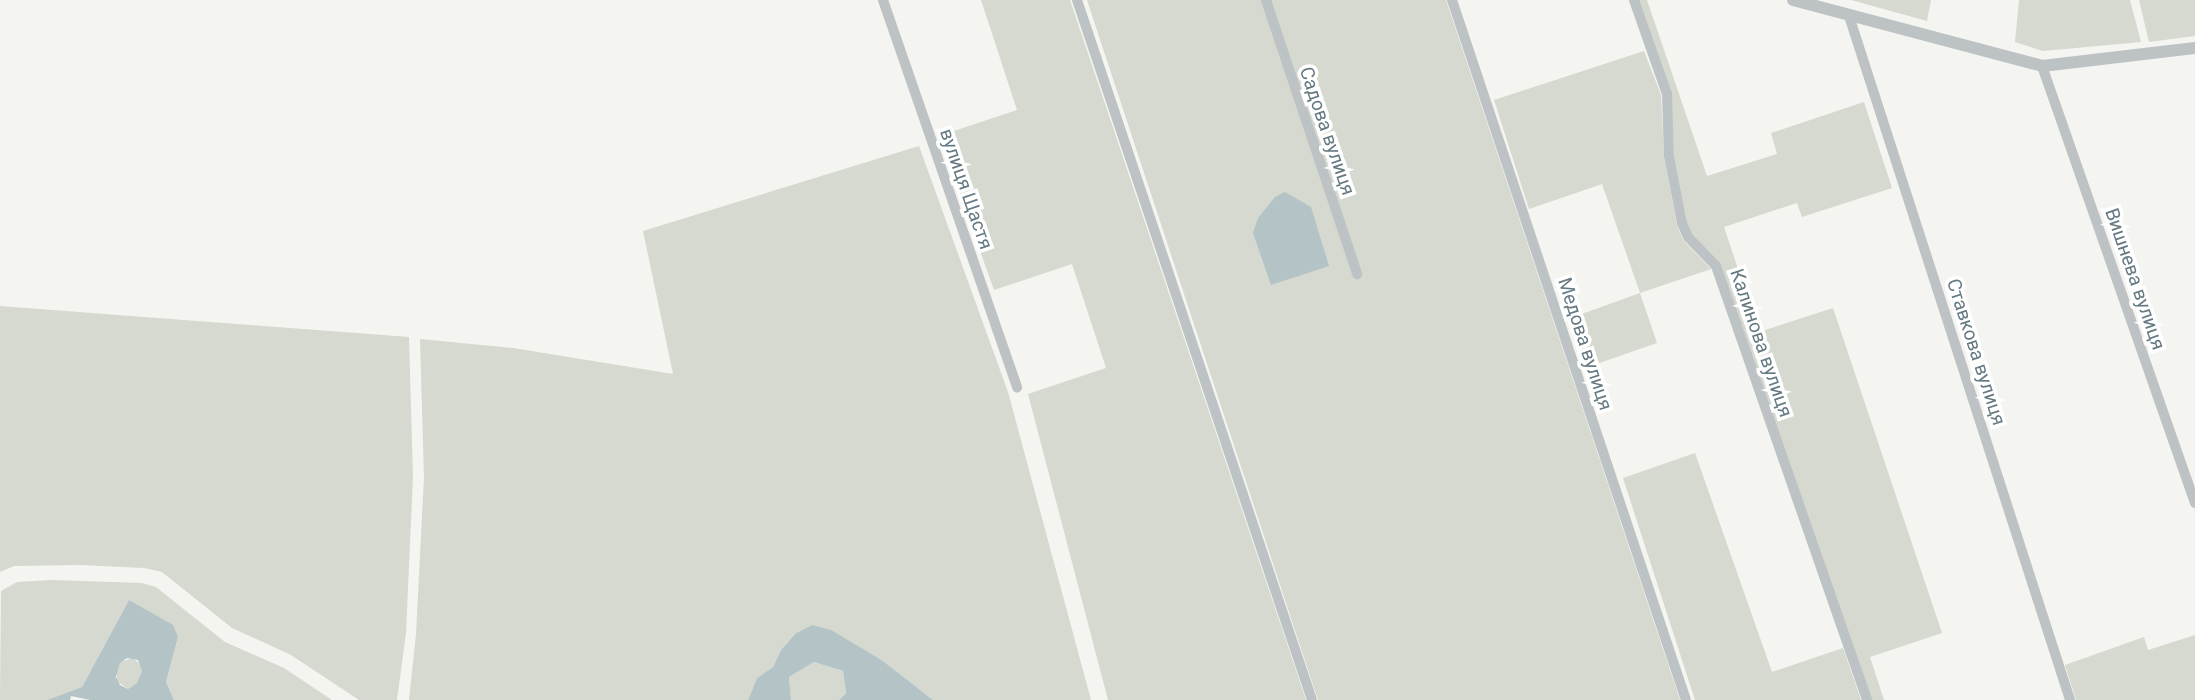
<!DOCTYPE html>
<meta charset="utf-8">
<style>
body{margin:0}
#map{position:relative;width:2195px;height:700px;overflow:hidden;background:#f4f4f0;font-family:Roboto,sans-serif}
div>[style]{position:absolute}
.green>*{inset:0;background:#d5d9cf}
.water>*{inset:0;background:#b4c3c5}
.minor>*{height:10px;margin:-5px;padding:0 5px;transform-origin:5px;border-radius:5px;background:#bdc2c4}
.tertiary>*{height:12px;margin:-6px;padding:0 6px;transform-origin:6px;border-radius:6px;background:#bdc2c4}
span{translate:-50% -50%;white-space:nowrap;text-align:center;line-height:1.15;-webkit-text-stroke:7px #fff;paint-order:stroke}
.street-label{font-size:19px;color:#647981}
</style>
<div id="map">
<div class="green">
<i style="clip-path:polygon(981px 0,1070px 0,1306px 700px,1108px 700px,1028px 394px,1106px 368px,1072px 264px,994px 290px,939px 136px,1017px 110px)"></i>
<i style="clip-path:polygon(1087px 0,1446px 0,1680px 700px,1318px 700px)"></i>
<i style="clip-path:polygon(1638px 0,1647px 0,1707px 176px,1777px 154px,1771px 133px,1864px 102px,1892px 188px,1802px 217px,1797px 203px,1724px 227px,1759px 332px,1833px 308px,1942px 633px,1870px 657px,1884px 700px,1871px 700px,1720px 264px,1692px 234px,1687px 222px,1674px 156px,1671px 93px)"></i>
<i style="clip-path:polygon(1851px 0,1931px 0,1927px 21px)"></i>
<i style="clip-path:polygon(2019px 0,2130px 0,2141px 42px,2043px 51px,2015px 42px)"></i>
<i style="clip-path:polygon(2139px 0,2195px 0,2195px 36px,2149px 42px)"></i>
<i style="clip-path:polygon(1644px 51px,1661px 95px,1664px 157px,1677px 225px,1683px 240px,1711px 269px,1640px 293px,1657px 343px,1585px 368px,1568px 319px,1640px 293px,1602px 184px,1529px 209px,1494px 100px)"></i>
<i style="clip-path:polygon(919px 146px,1008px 392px,1091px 700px,933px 700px,883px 661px,795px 634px,781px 650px,773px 667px,757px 678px,748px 700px,409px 700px,416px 634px,424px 477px,420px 339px,513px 348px,673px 374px,643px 231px)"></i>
<i style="clip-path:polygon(0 306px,409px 337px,413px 477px,406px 633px,397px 700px,359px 700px,291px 655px,232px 628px,162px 572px,144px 568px,80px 565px,14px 566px,0 572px)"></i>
<i style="clip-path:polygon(1695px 453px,1772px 672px,1843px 648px,1861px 700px,1695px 700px,1623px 478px)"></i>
<i style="clip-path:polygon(52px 580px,142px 583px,156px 587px,225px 642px,284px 668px,332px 700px,174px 700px,166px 682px,178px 637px,129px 600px,82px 687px,47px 700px,0 700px,1px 591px,17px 582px)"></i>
<i style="clip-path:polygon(2195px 635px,2195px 700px,2076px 700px,2065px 665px,2144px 637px,2148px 650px)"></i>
<i style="clip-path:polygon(133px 658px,141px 665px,142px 671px,137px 683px,128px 689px,117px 681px,117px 673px,120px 662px)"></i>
<i style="clip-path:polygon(814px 662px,843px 671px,846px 693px,839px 700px,791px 700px,789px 677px)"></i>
</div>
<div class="water">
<i style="clip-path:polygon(1285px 192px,1311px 207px,1329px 266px,1271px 285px,1253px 233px,1258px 218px,1275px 197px)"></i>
<i style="clip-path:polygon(evenodd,129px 600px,173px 625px,178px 637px,166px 682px,174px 700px,90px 700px,71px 696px,70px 700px,47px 700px,82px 687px,129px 600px,127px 658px,138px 660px,142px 671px,137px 683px,128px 689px,120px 685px,116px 677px,120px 663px,127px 658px)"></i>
<i style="clip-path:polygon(812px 625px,831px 630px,883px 661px,933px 700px,839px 700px,846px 693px,843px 671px,814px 662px,789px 677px,791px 700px,748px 700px,757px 678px,773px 667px,781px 650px,795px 634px)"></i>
</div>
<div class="minor">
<i style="left:883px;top:0;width:410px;rotate:70.9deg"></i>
<i style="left:1077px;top:0;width:738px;rotate:71.44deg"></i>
<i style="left:1266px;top:0;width:289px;rotate:71.6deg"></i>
<i style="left:1452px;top:0;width:738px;rotate:71.52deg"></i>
<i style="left:1634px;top:0;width:100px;rotate:70.7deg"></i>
<i style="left:1667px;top:94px;width:62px;rotate:88.2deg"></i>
<i style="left:1669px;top:156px;width:68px;rotate:79deg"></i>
<i style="left:1682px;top:223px;width:15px;rotate:67deg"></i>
<i style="left:1688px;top:237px;width:40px;rotate:46deg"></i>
<i style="left:1716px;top:266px;width:460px;rotate:70.8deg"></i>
<i style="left:1849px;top:16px;width:719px;rotate:72.09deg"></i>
<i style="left:2042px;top:66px;width:463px;rotate:70.7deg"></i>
</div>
<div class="tertiary">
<i style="left:1793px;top:0;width:258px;rotate:14.8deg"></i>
<i style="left:2042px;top:66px;width:154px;rotate:-6.7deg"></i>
</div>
<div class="street-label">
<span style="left:1327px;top:131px;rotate:71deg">Садова вулиця</span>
<span style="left:966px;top:189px;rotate:71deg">вулиця Щастя</span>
<span style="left:2135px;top:279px;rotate:71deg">Вишнева вулиця</span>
<span style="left:1761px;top:343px;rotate:71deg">Калинова вулиця</span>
<span style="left:1585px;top:344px;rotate:72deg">Медова вулиця</span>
<span style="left:1976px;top:352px;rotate:72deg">Ставкова вулиця</span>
</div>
</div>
